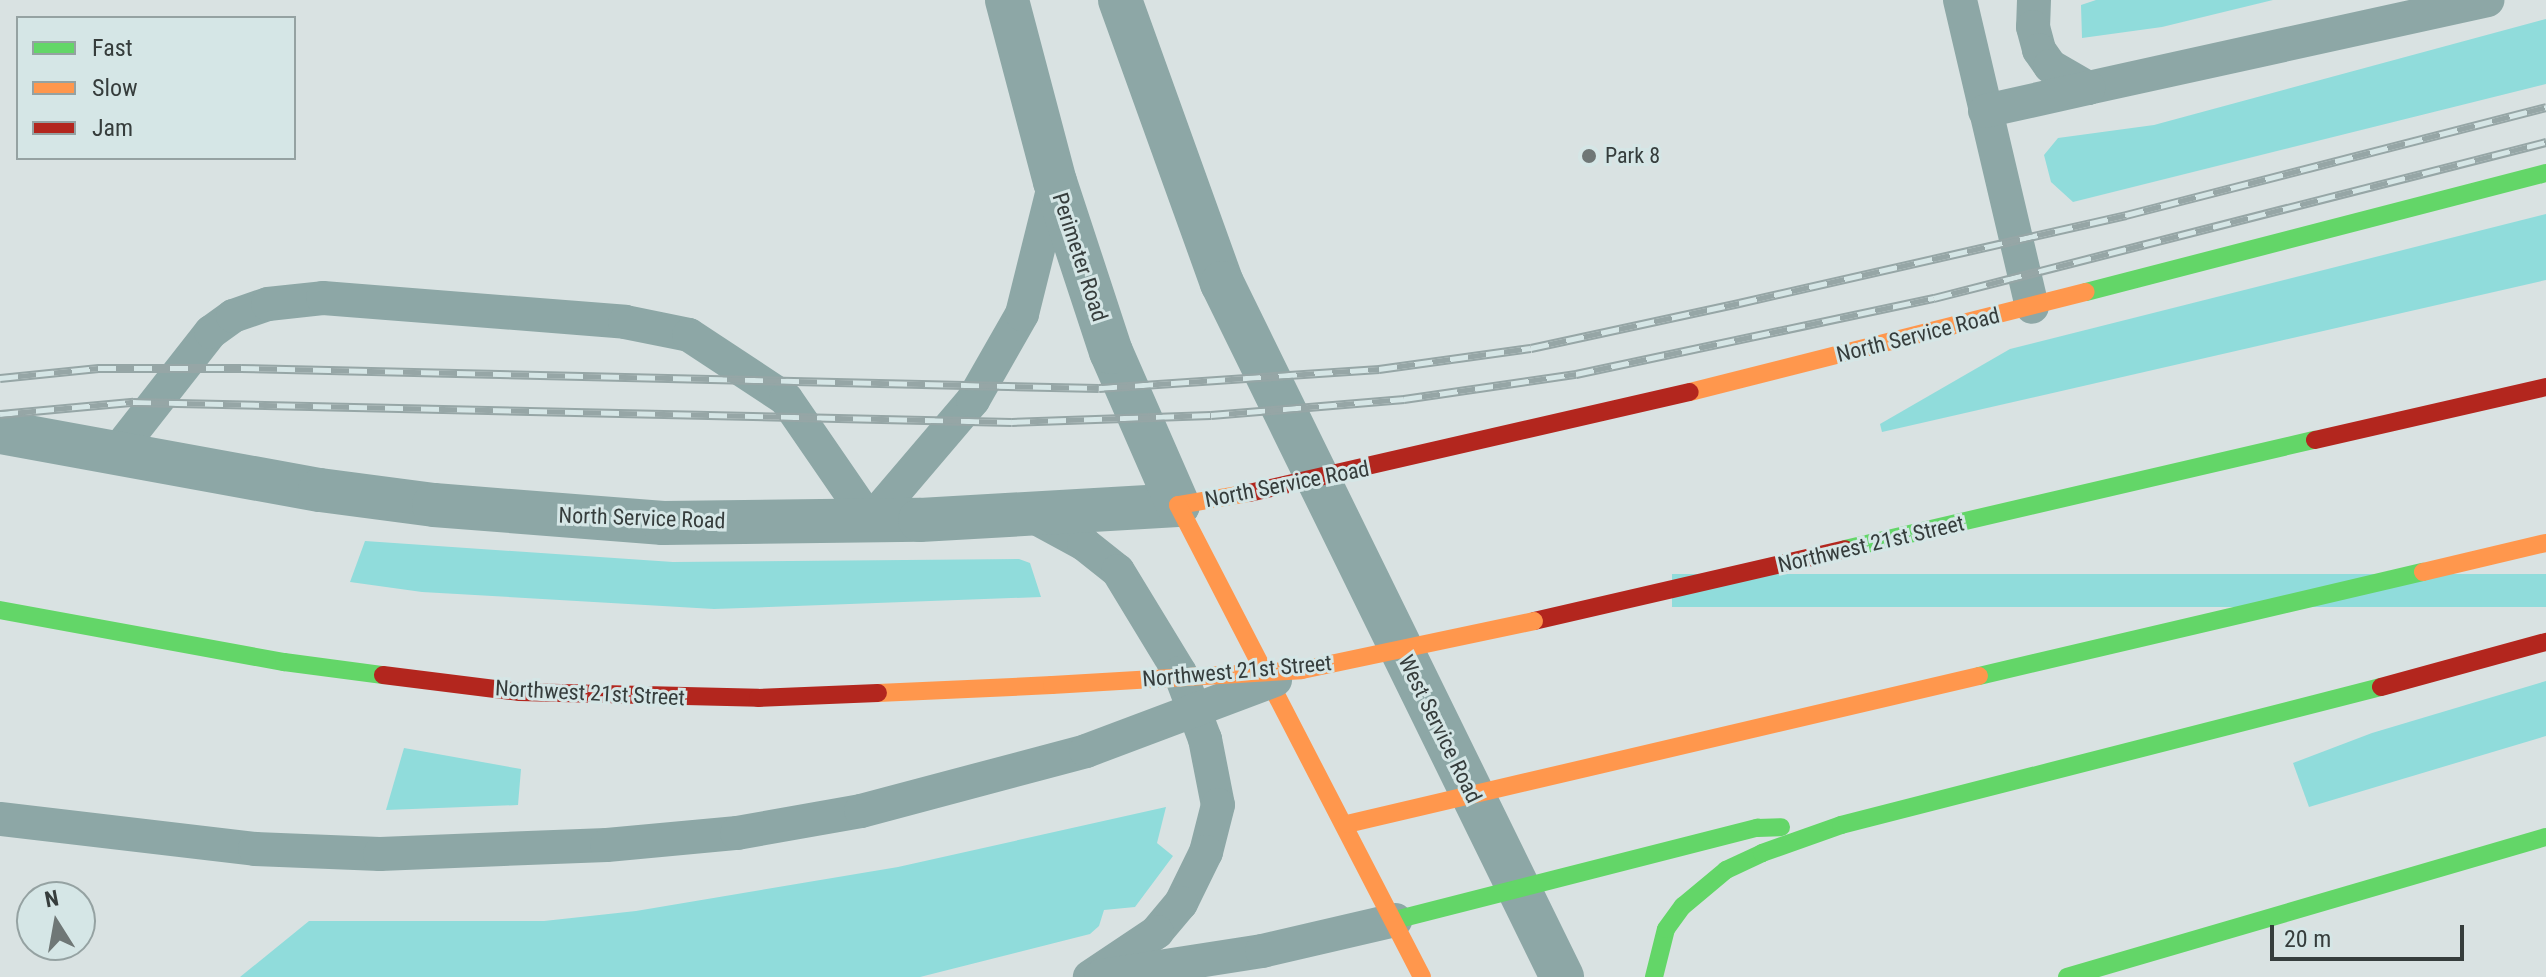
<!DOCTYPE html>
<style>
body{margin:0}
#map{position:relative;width:2546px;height:977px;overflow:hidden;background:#d9e2e2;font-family:"Roboto Condensed",sans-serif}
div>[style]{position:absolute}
.green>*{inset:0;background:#90dcdb;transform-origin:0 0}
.lane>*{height:34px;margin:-17px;padding:0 17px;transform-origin:17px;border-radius:17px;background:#8da7a6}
.street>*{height:44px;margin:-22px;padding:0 22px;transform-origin:22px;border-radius:22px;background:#8da7a6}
.fast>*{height:18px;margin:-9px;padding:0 9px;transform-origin:9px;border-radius:9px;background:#63d668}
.slow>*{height:18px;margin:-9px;padding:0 9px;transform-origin:9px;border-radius:9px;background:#ff974d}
.jam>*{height:18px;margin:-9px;padding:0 9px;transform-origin:9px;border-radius:9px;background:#b3261e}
.rail>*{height:9px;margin-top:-4.5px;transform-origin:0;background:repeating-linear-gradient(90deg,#d5e6e6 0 18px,#96a6a6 0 36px);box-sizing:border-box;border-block:2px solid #96a6a6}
.lane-bridge>*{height:34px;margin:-17px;padding:0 17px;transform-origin:17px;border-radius:17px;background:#8da7a6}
.slow-bridge>*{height:18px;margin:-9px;padding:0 9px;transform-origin:9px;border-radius:9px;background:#ff974d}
.dots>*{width:22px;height:22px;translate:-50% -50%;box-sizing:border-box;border:4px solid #d5e6e6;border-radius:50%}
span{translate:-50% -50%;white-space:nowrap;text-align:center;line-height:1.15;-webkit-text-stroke:6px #d5e6e6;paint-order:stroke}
.poi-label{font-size:22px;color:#363d3c}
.left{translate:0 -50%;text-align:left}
.street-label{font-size:22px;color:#363d3c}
.legend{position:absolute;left:16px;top:16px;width:280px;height:144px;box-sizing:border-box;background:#d5e6e6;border:2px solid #95a2a2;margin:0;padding:10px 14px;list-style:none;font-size:24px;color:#363d3c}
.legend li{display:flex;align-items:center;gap:16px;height:40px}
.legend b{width:40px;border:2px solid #95a2a2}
.north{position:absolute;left:16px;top:881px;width:80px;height:80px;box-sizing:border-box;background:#d5e6e6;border:2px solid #95a2a2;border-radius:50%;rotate:349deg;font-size:22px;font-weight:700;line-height:32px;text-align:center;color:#363d3c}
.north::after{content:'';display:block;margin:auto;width:28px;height:36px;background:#6f7776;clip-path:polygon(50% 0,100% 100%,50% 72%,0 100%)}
.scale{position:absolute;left:2270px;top:925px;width:194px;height:36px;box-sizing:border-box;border:4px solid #363d3c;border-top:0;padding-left:10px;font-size:24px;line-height:28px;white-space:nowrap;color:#363d3c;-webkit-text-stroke:6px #d5e6e6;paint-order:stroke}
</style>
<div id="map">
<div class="green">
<i style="clip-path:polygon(2096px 0,2273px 0,2162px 27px,2082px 38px,2081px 5px)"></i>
<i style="clip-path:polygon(2546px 19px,2546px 84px,2073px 202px,2051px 182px,2044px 155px,2058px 138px,2154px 125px)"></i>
<i style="clip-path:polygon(2546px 214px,2546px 280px,1882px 432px,1880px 424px,2010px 349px)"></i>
<i style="clip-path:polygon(365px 541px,673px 562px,1019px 559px,1030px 563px,1041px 597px,714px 609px,422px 592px,350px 582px)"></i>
<i style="left:2546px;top:574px;width:33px;height:874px;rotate:90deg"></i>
<i style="clip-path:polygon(2546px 681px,2546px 736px,2309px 807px,2293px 763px,2372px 733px)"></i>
<i style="clip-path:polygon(404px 748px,521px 769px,518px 805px,386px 810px)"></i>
<i style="clip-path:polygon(1166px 807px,1157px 843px,1173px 856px,1135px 907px,1104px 910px,1099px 926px,1090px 934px,920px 977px,240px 977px,309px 921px,544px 921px,636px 911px,898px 867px)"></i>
</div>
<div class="lane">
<i style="left:1960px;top:0;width:315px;rotate:76.8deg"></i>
<i style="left:2034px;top:0;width:27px;rotate:92deg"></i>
<i style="left:2033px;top:27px;width:24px;rotate:75deg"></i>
<i style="left:2039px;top:50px;width:19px;rotate:55deg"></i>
<i style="left:2050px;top:66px;width:44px;rotate:30.1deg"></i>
<i style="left:2088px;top:88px;width:409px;rotate:-12.4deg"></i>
<i style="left:1985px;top:111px;width:106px;rotate:-12.6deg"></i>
<i style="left:116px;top:453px;width:154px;rotate:-51.9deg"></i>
<i style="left:211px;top:332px;width:27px;rotate:-36deg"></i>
<i style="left:233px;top:316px;width:37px;rotate:-19deg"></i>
<i style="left:268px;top:304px;width:55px;rotate:-6.2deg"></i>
<i style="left:323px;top:298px;width:303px;rotate:4.5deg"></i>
<i style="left:625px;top:322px;width:65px;rotate:11.5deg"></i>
<i style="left:689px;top:335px;width:116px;rotate:33.4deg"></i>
<i style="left:786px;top:399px;width:148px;rotate:55.5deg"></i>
<i style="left:870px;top:521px;width:159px;rotate:-49.6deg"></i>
<i style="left:973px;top:400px;width:99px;rotate:-60.3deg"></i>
<i style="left:1022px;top:314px;width:136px;rotate:-76deg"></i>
<i style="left:1027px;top:513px;width:65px;rotate:28.5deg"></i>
<i style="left:1084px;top:544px;width:43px;rotate:38.5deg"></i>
<i style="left:1118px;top:571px;width:119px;rotate:58.7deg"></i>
<i style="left:1180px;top:673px;width:71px;rotate:69.3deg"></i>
<i style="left:1205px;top:739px;width:67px;rotate:78.9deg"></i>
<i style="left:1218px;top:805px;width:49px;rotate:104.3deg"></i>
<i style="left:1206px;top:852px;width:57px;rotate:116.1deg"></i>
<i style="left:1181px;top:903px;width:38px;rotate:130deg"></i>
<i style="left:1157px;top:932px;width:81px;rotate:146.1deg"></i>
<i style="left:0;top:819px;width:257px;rotate:6.7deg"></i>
<i style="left:255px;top:849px;width:125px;rotate:2.3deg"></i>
<i style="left:380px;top:854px;width:227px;rotate:-2.3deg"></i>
<i style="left:607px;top:845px;width:131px;rotate:-5.3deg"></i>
<i style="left:737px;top:833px;width:126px;rotate:-10.1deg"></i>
<i style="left:861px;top:811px;width:233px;rotate:-14.9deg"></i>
<i style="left:1101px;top:976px;width:163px;rotate:-8.8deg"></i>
<i style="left:1262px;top:951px;width:137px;rotate:-13.1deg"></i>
</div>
<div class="street">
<i style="left:1120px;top:0;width:301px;rotate:70.2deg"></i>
<i style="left:1222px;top:283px;width:773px;rotate:63.9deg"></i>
<i style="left:0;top:432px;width:325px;rotate:10.3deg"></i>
<i style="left:320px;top:490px;width:115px;rotate:7.5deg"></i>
<i style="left:434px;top:505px;width:230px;rotate:4.5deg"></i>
<i style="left:663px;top:523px;width:257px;rotate:-0.7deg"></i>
<i style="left:920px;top:520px;width:258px;rotate:-3.3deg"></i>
<i style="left:1178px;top:505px;width:167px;rotate:-113.6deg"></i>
<i style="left:1111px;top:352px;width:179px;rotate:-108.2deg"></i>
<i style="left:1055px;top:182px;width:188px;rotate:-104.8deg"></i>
</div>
<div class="fast">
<i style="left:2086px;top:292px;width:475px;rotate:-14.5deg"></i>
<i style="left:1845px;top:549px;width:482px;rotate:-13.1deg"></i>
<i style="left:0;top:610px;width:289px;rotate:10.4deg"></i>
<i style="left:284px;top:662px;width:100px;rotate:7.5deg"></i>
<i style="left:1979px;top:676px;width:456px;rotate:-13.2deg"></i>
<i style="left:1395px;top:920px;width:374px;rotate:-14.3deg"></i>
<i style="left:1757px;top:828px;width:24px;rotate:-2deg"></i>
<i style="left:1654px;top:977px;width:49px;rotate:-76deg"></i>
<i style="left:1666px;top:929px;width:29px;rotate:-54deg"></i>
<i style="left:1683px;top:906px;width:56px;rotate:-39.9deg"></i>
<i style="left:1726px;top:870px;width:40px;rotate:-25deg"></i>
<i style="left:1762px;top:853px;width:84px;rotate:-19.5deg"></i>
<i style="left:1841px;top:825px;width:557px;rotate:-14.34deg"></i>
<i style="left:2067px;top:977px;width:499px;rotate:-16.3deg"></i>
</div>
<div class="slow">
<i style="left:1690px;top:392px;width:408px;rotate:-14.2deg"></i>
<i style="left:1249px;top:493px;width:72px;rotate:170.4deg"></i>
<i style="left:1178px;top:505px;width:531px;rotate:62.66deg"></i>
<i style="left:2423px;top:572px;width:126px;rotate:-13.3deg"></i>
<i style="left:878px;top:693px;width:174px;rotate:-2.6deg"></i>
<i style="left:1347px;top:824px;width:649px;rotate:-13.18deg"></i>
</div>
<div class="jam">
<i style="left:2315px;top:440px;width:237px;rotate:-12.9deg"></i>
<i style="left:1249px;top:493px;width:452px;rotate:-12.9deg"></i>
<i style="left:1534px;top:621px;width:319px;rotate:-13deg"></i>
<i style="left:383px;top:675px;width:137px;rotate:7.1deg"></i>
<i style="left:519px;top:692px;width:239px;rotate:1.4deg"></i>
<i style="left:758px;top:698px;width:120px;rotate:-2.4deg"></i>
<i style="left:2381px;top:687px;width:171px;rotate:-15.3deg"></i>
</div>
<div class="rail">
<i style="left:0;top:378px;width:99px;rotate:-5.8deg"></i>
<i style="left:98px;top:368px;width:143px"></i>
<i style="left:241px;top:368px;width:858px;rotate:1.34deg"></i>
<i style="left:1099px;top:388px;width:281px;rotate:-3.9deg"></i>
<i style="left:1379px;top:369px;width:153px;rotate:-7.9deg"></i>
<i style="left:1531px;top:348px;width:213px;rotate:-12.2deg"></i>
<i style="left:1739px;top:303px;width:397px;rotate:-12.8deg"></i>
<i style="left:2126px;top:215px;width:434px;rotate:-14.4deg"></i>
<i style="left:0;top:414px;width:134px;rotate:-5.2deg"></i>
<i style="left:133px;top:402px;width:879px;rotate:1.3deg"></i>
<i style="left:1012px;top:422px;width:199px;rotate:-2deg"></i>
<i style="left:1211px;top:415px;width:194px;rotate:-4.7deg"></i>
<i style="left:1404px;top:399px;width:174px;rotate:-8.3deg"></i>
<i style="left:1576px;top:374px;width:366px;rotate:-12deg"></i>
<i style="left:1934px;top:298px;width:632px;rotate:-14.3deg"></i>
</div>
<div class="lane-bridge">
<i style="left:1086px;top:751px;width:202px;rotate:-20.6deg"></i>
</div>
<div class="slow-bridge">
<i style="left:1052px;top:685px;width:250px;rotate:-3.4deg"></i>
<i style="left:1302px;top:670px;width:237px;rotate:-11.9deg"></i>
</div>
<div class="dots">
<i style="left:1589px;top:156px;background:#6f7776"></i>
</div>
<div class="poi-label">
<span class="left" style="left:1605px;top:156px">Park 8</span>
</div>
<div class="street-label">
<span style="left:1080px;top:257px;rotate:72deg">Perimeter Road</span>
<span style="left:1918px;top:335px;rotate:-14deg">North Service Road</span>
<span style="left:1287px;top:484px;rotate:-11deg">North Service Road</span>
<span style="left:642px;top:518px;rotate:2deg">North Service Road</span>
<span style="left:1871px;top:544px;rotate:-13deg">Northwest 21st Street</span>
<span style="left:1237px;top:671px;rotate:-5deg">Northwest 21st Street</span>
<span style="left:590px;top:693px;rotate:3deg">Northwest 21st Street</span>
<span style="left:1440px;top:729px;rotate:64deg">West Service Road</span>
</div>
<ul class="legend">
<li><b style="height:10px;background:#63d668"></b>Fast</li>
<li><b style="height:10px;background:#ff974d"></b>Slow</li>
<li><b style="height:10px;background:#b3261e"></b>Jam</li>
</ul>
<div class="north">N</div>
<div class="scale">20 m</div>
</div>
